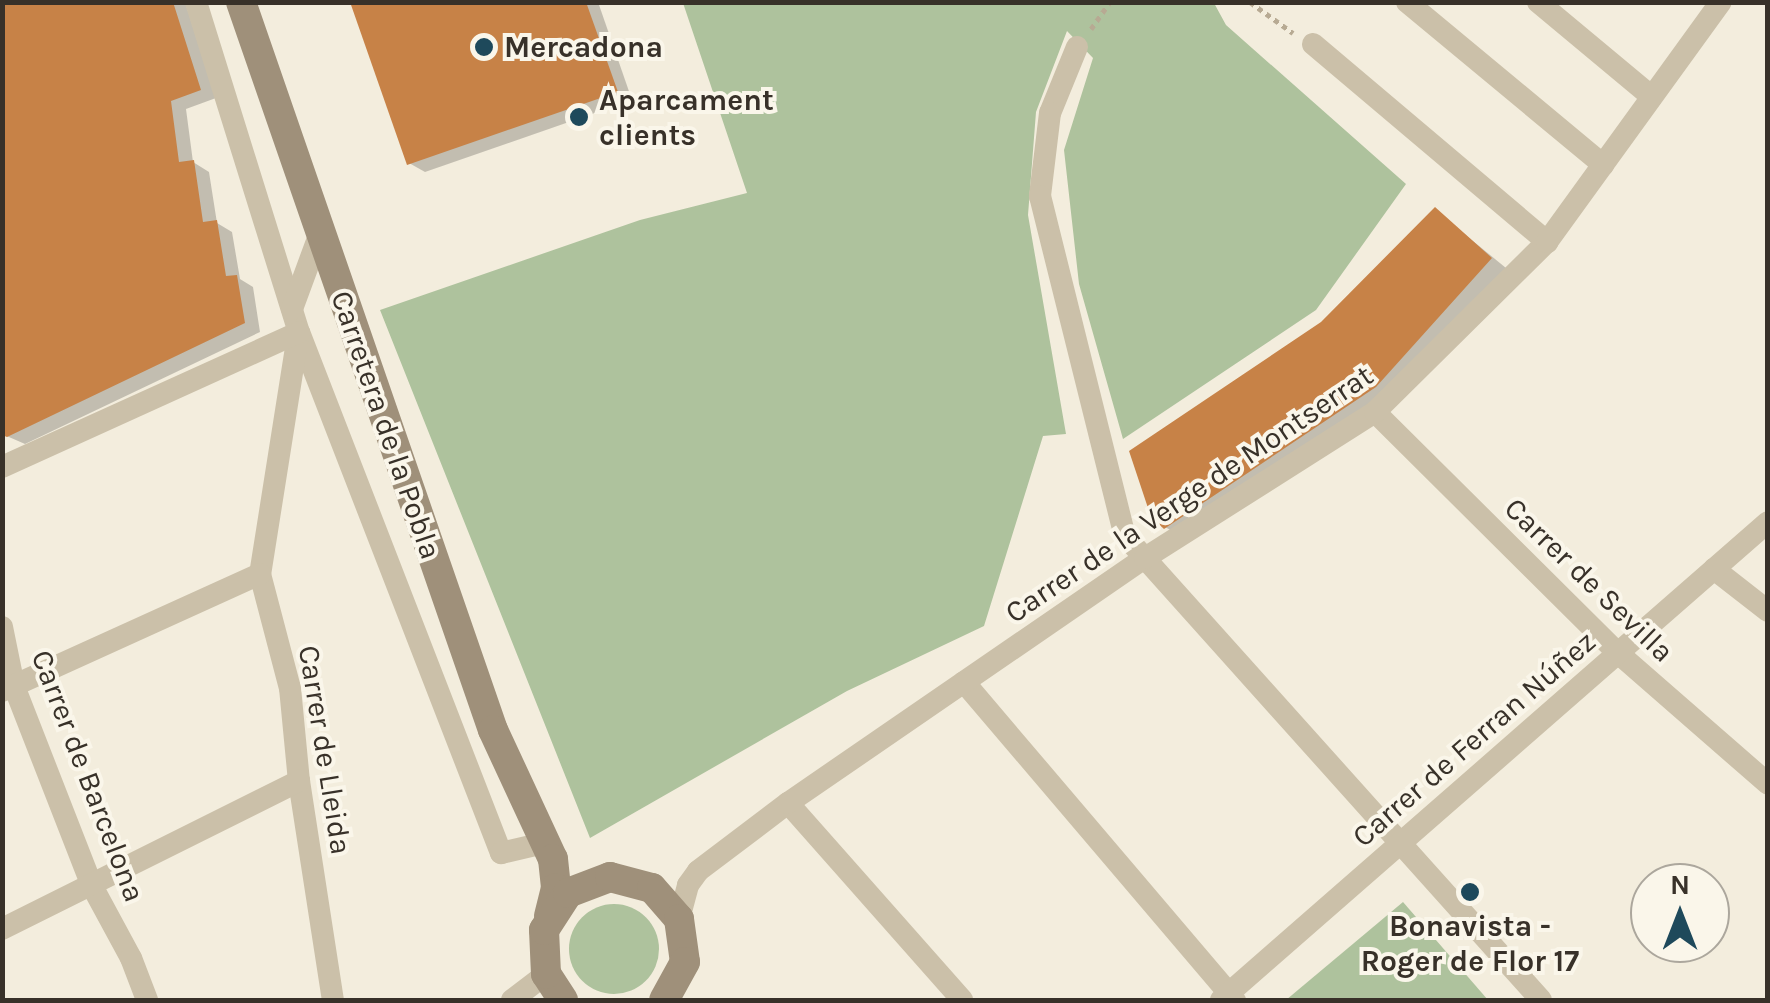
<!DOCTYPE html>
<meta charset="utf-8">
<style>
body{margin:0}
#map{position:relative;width:1770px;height:1003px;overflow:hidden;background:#f3eddd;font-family:Karla,sans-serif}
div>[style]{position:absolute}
.green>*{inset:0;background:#aec29d}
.round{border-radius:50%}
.shadow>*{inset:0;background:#0003}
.building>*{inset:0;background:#c78247}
.path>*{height:5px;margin-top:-2.5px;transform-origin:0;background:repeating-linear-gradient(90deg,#b7aa93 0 5px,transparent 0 10px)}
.street>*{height:22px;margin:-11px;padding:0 11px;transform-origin:11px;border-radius:11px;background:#cbc0a9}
.secondary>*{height:30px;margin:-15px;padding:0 15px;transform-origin:15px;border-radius:15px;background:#9f907a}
.dots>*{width:28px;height:28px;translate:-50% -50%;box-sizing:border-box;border:5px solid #faf6ea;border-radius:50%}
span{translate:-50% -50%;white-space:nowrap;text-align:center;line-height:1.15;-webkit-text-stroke:8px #faf6ea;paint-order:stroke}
.poi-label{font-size:30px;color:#383129;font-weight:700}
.left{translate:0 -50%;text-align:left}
.street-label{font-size:30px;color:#383129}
.frame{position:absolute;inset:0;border:5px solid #383129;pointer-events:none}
.north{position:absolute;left:1630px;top:863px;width:100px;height:100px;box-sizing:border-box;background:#faf6ea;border:2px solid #aca79d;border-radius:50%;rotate:0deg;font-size:28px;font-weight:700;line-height:40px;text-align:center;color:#383129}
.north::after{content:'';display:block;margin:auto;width:35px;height:45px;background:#1e495b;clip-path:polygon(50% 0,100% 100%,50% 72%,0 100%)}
</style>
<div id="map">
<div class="green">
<i style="clip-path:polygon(683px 3px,1214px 3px,1226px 25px,1406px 184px,1316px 310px,1123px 439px,1079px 284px,1064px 150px,1093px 58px,1067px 31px,1036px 112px,1028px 215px,1066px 434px,1043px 436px,984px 626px,847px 691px,590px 838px,380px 310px,640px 220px,747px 193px)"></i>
<i style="clip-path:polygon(1403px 902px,1488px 1000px,1286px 1000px)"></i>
<i class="round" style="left:569px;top:904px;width:90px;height:90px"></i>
</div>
<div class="shadow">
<i style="clip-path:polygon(14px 2px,185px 2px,216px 98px,186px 109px,193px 162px,209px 172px,217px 223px,232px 232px,240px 279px,253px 287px,260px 332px,25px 444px,2px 434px)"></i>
<i style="clip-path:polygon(353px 2px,598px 2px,632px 100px,425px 172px,409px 163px)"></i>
<i style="clip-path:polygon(1435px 210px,1506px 268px,1392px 395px,1181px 536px,1165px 527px,1322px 324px)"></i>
</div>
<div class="building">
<i style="clip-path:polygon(2px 2px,173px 2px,201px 90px,171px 101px,179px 162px,194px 160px,203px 222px,217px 220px,226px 276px,237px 275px,245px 323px,7px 437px,2px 435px)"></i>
<i style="clip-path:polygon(350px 2px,586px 2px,618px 92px,407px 165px)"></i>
<i style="clip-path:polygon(1435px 207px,1492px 258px,1376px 387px,1164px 529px,1151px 517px,1129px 451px,1321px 322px)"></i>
</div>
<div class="path">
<i style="left:1250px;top:2px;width:53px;rotate:35.8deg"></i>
<i style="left:1091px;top:29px;width:33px;rotate:-55deg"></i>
</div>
<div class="street">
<i style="left:196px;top:2px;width:346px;rotate:72.7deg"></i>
<i style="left:299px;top:332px;width:559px;rotate:68.81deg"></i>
<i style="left:501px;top:853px;width:44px;rotate:-13.1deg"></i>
<i style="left:1407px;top:2px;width:255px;rotate:39.7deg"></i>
<i style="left:1538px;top:2px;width:148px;rotate:39.8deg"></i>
<i style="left:1313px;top:44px;width:307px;rotate:40.2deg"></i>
<i style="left:1077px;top:47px;width:71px;rotate:112.2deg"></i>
<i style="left:1050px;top:113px;width:84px;rotate:96.9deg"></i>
<i style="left:1040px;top:196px;width:350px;rotate:76deg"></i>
<i style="left:1125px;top:536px;width:623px;rotate:48.12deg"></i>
<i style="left:292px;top:309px;width:81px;rotate:-69.8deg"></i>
<i style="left:298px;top:335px;width:242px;rotate:99deg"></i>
<i style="left:260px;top:574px;width:118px;rotate:75.3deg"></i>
<i style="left:290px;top:688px;width:93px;rotate:84.5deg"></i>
<i style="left:299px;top:781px;width:222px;rotate:81.2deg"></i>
<i style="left:1375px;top:412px;width:342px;rotate:44.8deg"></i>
<i style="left:1618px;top:653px;width:199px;rotate:41.1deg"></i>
<i style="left:2px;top:467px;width:326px;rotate:-24.4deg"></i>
<i style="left:1714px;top:569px;width:68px;rotate:37.9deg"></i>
<i style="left:2px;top:627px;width:60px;rotate:78.5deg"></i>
<i style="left:14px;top:686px;width:215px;rotate:68.7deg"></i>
<i style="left:92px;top:886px;width:82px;rotate:61.6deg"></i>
<i style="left:131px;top:958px;width:45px;rotate:69.1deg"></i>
<i style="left:964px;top:682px;width:418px;rotate:49.6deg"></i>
<i style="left:2px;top:691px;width:283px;rotate:-24.4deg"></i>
<i style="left:788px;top:803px;width:263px;rotate:48.5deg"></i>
<i style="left:679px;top:919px;width:35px;rotate:-75deg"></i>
<i style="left:688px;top:885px;width:17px;rotate:-54deg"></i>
<i style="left:698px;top:871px;width:113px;rotate:-37.1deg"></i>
<i style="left:788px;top:803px;width:433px;rotate:-34.5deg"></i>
<i style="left:1145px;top:558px;width:272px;rotate:-32.4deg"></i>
<i style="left:1375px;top:412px;width:242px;rotate:-44.7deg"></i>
<i style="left:1547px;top:242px;width:296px;rotate:-54.1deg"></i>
<i style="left:2px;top:929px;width:332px;rotate:-26.5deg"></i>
<i style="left:512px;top:1000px;width:43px;rotate:-37.4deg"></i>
<i style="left:1221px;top:1000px;width:726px;rotate:-41.15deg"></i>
</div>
<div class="secondary">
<i style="left:241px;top:2px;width:770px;rotate:70.91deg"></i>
<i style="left:493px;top:730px;width:142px;rotate:65.1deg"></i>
<i style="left:553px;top:859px;width:29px;rotate:84deg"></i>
<i style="left:556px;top:888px;width:29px;rotate:104deg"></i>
<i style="left:563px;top:1000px;width:31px;rotate:-123deg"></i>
<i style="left:546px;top:974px;width:44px;rotate:-92.6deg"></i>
<i style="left:544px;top:930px;width:44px;rotate:-57deg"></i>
<i style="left:568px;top:893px;width:45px;rotate:-20.9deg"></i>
<i style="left:610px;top:877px;width:43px;rotate:14.7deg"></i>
<i style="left:652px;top:888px;width:41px;rotate:48.9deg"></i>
<i style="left:679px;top:919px;width:43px;rotate:82.1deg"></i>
<i style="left:685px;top:962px;width:43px;rotate:118.9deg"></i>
</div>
<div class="dots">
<i style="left:484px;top:47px;background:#1e495b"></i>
<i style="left:579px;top:117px;background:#1e495b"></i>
<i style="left:1470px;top:892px;background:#1e495b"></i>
</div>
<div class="poi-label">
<span class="left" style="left:504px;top:47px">Mercadona</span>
<span class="left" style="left:599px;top:117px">Aparcament<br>clients</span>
<span style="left:1470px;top:943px">Bonavista -<br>Roger de Flor 17</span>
</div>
<div class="street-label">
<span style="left:386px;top:425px;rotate:71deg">Carretera de la Pobla</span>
<span style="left:1189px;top:494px;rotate:-34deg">Carrer de la Verge de Montserrat</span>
<span style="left:1589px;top:580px;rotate:44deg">Carrer de Sevilla</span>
<span style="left:1474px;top:739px;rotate:-41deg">Carrer de Ferran Núñez</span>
<span style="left:325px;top:750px;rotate:81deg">Carrer de Lleida</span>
<span style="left:88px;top:776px;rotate:69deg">Carrer de Barcelona</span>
</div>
<div class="frame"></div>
<div class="north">N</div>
</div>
